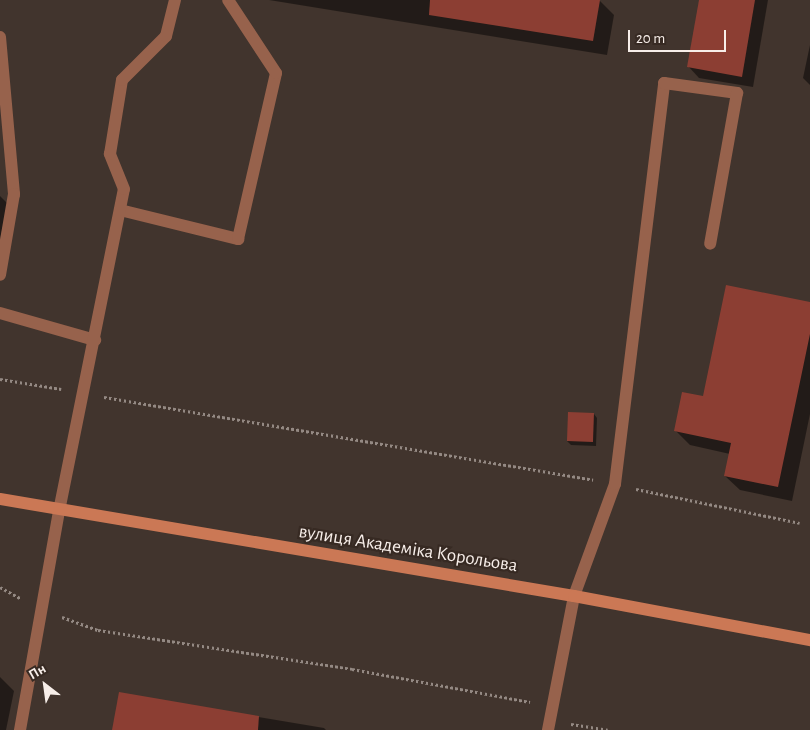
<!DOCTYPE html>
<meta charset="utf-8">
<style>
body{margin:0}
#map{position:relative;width:810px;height:730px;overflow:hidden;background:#41342d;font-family:"Alegreya Sans",sans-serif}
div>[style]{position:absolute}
.shadow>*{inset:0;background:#0007}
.building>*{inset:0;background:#8c3e33;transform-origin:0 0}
.path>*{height:3px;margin-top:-1.5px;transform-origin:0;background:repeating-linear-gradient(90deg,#948983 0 2.5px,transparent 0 5px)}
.lane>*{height:12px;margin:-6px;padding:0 6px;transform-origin:6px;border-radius:6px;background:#97624c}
.street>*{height:12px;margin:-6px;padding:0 6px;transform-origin:6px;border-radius:6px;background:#97624c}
.secondary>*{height:12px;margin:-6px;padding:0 6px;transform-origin:6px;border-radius:6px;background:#cb7855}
span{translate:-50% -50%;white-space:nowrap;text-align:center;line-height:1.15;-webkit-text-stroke:4.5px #372a23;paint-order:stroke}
.street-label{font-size:19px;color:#f7eee9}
.north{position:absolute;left:20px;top:660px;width:50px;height:50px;-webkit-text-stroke:4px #372a23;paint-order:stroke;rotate:330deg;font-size:14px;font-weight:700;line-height:20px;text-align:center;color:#f7eee9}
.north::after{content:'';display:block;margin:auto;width:18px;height:22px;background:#f7eee9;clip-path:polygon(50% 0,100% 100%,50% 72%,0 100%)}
.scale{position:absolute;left:628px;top:30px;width:98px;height:22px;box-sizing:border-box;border:2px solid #f7eee9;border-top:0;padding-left:6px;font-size:15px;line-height:18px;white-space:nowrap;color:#f7eee9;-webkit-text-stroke:4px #372a23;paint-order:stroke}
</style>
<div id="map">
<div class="shadow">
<i style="clip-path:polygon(269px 0,599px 0,614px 15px,607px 55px)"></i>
<i style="clip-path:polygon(700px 0,768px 0,753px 87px,699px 78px,688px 66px)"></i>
<i style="clip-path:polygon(810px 45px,810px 85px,803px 78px)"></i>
<i style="clip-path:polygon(0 196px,8px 204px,0 239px)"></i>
<i style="clip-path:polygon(810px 304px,810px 414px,792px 501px,740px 490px,725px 476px,730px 454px,690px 445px,676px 431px)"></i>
<i style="clip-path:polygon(594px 414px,597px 418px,596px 446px,571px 445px,567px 441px)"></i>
<i style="clip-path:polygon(0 677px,14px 691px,6px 730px,0 730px)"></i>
<i style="clip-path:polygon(120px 694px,324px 728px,326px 730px,114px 730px)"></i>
</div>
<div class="building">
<i style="clip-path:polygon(430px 0,600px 0,593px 41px,429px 15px)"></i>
<i style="clip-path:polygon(699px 0,755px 0,742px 77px,687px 67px)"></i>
<i style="clip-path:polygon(726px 285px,810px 302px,810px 334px,778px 487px,724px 476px,731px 443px,674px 431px,682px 392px,703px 396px)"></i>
<i style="left:568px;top:412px;width:26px;height:29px;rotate:2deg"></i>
<i style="clip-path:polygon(119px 692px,259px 716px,258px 730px,112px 730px)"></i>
</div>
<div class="path">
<i style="left:0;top:379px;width:62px;rotate:9.3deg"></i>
<i style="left:104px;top:397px;width:496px;rotate:9.6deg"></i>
<i style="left:636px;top:489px;width:167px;rotate:11.7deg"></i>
<i style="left:0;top:587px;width:23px;rotate:29deg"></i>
<i style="left:62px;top:617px;width:38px;rotate:20deg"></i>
<i style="left:98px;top:630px;width:257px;rotate:8.7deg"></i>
<i style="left:352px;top:669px;width:181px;rotate:10.5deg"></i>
<i style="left:571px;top:724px;width:37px;rotate:9deg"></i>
</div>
<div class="lane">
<i style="left:0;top:37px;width:158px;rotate:84.9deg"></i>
<i style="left:14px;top:194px;width:82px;rotate:99.8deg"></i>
<i style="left:120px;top:210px;width:122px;rotate:13.8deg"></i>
<i style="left:238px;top:239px;width:170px;rotate:-77.1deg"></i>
<i style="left:276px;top:73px;width:87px;rotate:-123.3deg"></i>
<i style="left:0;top:313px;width:99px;rotate:15.9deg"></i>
<i style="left:574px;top:596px;width:119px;rotate:-69.9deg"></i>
<i style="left:615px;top:484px;width:404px;rotate:-83deg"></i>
<i style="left:664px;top:83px;width:74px;rotate:7.8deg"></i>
<i style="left:737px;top:93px;width:153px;rotate:100.1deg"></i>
<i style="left:20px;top:730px;width:222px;rotate:-79.9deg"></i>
<i style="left:59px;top:511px;width:328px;rotate:-78.6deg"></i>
<i style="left:124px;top:189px;width:38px;rotate:-112deg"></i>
<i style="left:110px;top:154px;width:75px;rotate:-80.8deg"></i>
<i style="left:122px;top:80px;width:62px;rotate:-45deg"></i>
<i style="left:166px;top:36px;width:37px;rotate:-76deg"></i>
</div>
<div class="street">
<i style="left:548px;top:730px;width:136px;rotate:-79deg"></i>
</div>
<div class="secondary">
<i style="left:0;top:499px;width:582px;rotate:9.59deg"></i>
<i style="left:574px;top:596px;width:240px;rotate:10.6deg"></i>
</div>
<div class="street-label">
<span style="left:408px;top:549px;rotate:9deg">вулиця Академіка Корольова</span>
</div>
<div class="north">Пн</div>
<div class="scale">20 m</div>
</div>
